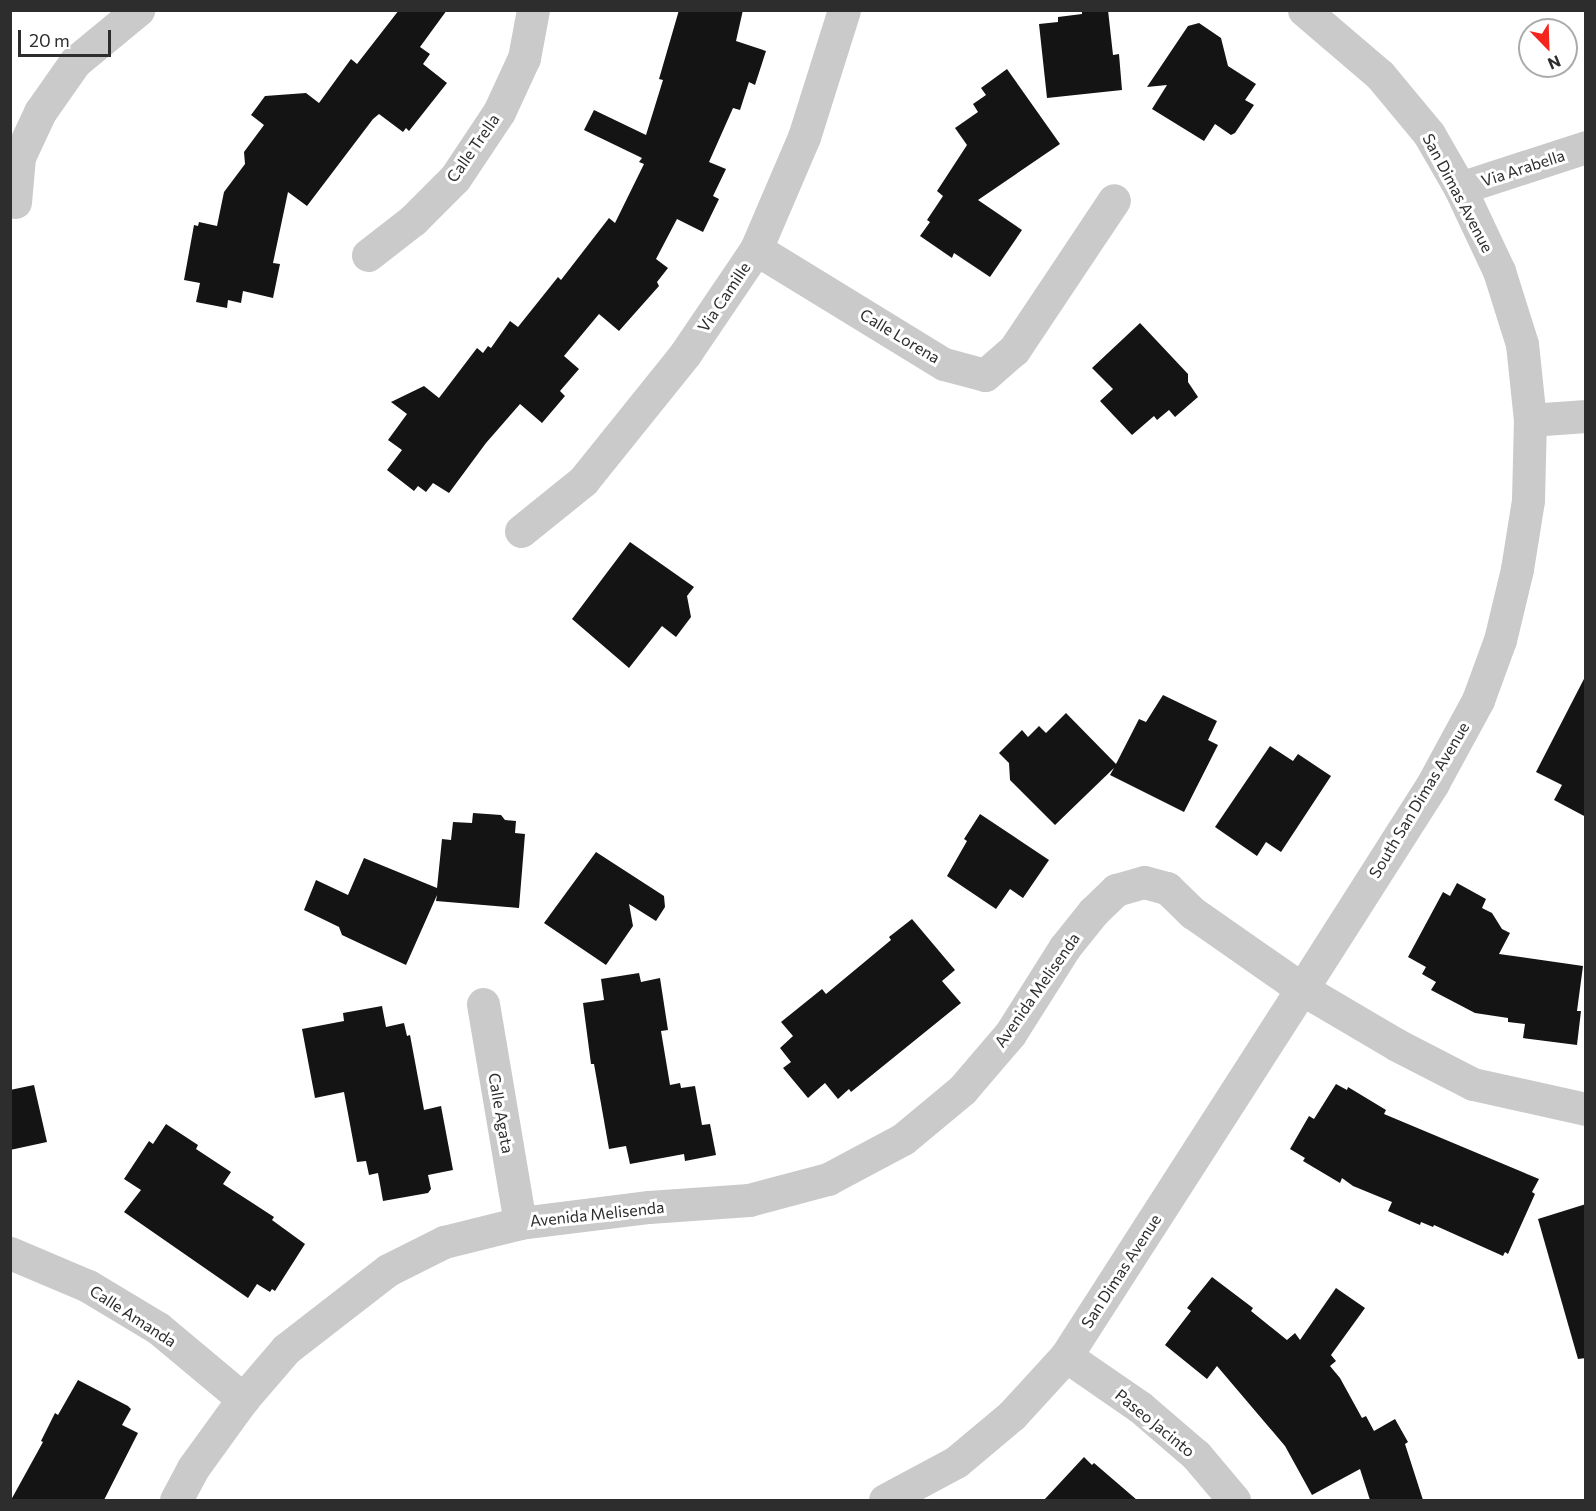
<!DOCTYPE html>
<style>
body{margin:0}
#map{position:relative;width:1596px;height:1511px;overflow:hidden;background:#fff;font-family:Commissioner,sans-serif}
div>[style]{position:absolute}
.building>*{inset:0;background:#141414}
.minor>*{height:33px;margin:-16.5px;padding:0 16.5px;transform-origin:16.5px;border-radius:16.5px;background:#cacaca}
.tertiary>*{height:33px;margin:-16.5px;padding:0 16.5px;transform-origin:16.5px;border-radius:16.5px;background:#cacaca}
span{translate:-50% -50%;white-space:nowrap;text-align:center;line-height:1.15;-webkit-text-stroke:6px #fff;paint-order:stroke}
.street-label{font-size:16px;color:#2d2d2d}
.frame{position:absolute;inset:0;border:12px solid #2d2d2d;pointer-events:none}
.north{position:absolute;left:1518px;top:18px;width:60px;height:60px;box-sizing:border-box;background:#fff;border:2px solid #ababab;border-radius:50%;rotate:157deg;font-size:16px;font-weight:700;line-height:24px;text-align:center;color:#2d2d2d}
.north::after{content:'';display:block;margin:auto;width:21px;height:27px;background:#f5251e;clip-path:polygon(50% 0,100% 100%,50% 72%,0 100%)}
.scale{position:absolute;left:18px;top:30px;width:93px;height:27px;box-sizing:border-box;border:3px solid #2d2d2d;border-top:0;padding-left:8px;font-size:18px;line-height:21px;white-space:nowrap;color:#2d2d2d;-webkit-text-stroke:4px #fff;paint-order:stroke}
</style>
<div id="map">
<div class="building">
<i style="clip-path:polygon(399px 10px,447px 10px,420px 47px,430px 54px,423px 64px,447px 83px,409px 131px,406px 128px,403px 132px,379px 114px,373px 119px,307px 206px,288px 192px,273px 263px,280px 264px,273px 298px,243px 291px,241px 303px,228px 300px,227px 308px,196px 302px,200px 283px,184px 280px,194px 225px,198px 226px,199px 222px,217px 226px,224px 192px,245px 164px,244px 152px,264px 125px,251px 115px,265px 96px,306px 93px,319px 103px,351px 59px,357px 64px)"></i>
<i style="clip-path:polygon(679px 10px,743px 10px,736px 41px,766px 51px,755px 85px,749px 82px,740px 110px,733px 108px,709px 162px,726px 169px,713px 196px,719px 199px,703px 232px,677px 219px,656px 259px,668px 268px,657px 282px,659px 286px,619px 331px,599px 314px,564px 356px,579px 369px,560px 391px,565px 396px,542px 423px,520px 404px,486px 443px,449px 493px,433px 483px,426px 492px,418px 486px,414px 491px,387px 470px,402px 450px,388px 440px,407px 414px,391px 402px,424px 386px,439px 398px,477px 348px,483px 353px,488px 346px,491px 348px,510px 321px,518px 327px,558px 277px,561px 280px,609px 218px,615px 223px,644px 164px,639px 162px,642px 158px,584px 130px,594px 110px,646px 135px,663px 80px,659px 79px)"></i>
<i style="clip-path:polygon(1082px 10px,1108px 10px,1113px 55px,1119px 54px,1122px 90px,1047px 98px,1039px 24px,1058px 22px,1058px 17px,1082px 14px)"></i>
<i style="clip-path:polygon(1199px 23px,1221px 38px,1228px 66px,1256px 84px,1245px 100px,1254px 105px,1235px 133px,1231px 135px,1215px 124px,1204px 141px,1152px 109px,1167px 85px,1147px 87px,1188px 26px)"></i>
<i style="clip-path:polygon(1007px 69px,1060px 144px,978px 200px,1022px 230px,990px 277px,954px 253px,952px 258px,920px 236px,930px 222px,927px 220px,943px 196px,937px 191px,967px 145px,955px 128px,978px 112px,973px 104px,986px 95px,981px 88px)"></i>
<i style="clip-path:polygon(1140px 323px,1188px 374px,1188px 382px,1198px 397px,1175px 417px,1169px 410px,1157px 420px,1154px 416px,1132px 435px,1100px 401px,1113px 389px,1092px 368px)"></i>
<i style="clip-path:polygon(630px 542px,694px 587px,687px 596px,691px 617px,676px 637px,662px 626px,629px 668px,572px 619px)"></i>
<i style="clip-path:polygon(1586px 675px,1586px 817px,1554px 800px,1562px 785px,1536px 772px)"></i>
<i style="clip-path:polygon(1163px 695px,1217px 721px,1208px 740px,1218px 745px,1184px 812px,1110px 775px,1114px 768px,1055px 825px,1010px 780px,1009px 763px,999px 753px,1022px 730px,1028px 737px,1039px 726px,1046px 733px,1066px 713px,1116px 764px,1139px 719px,1146px 722px)"></i>
<i style="clip-path:polygon(1270px 746px,1293px 761px,1298px 754px,1331px 776px,1281px 852px,1266px 842px,1257px 856px,1215px 827px)"></i>
<i style="clip-path:polygon(473px 813px,501px 815px,505px 820px,516px 821px,515px 833px,525px 834px,519px 908px,436px 901px,437px 895px,406px 965px,342px 935px,339px 927px,304px 910px,316px 880px,348px 895px,364px 858px,437px 888px,442px 839px,451px 840px,453px 822px,472px 823px)"></i>
<i style="clip-path:polygon(980px 814px,1049px 860px,1023px 898px,1010px 889px,996px 909px,947px 876px,967px 841px,964px 839px)"></i>
<i style="clip-path:polygon(596px 852px,664px 896px,665px 907px,656px 921px,629px 904px,633px 926px,606px 965px,544px 923px)"></i>
<i style="clip-path:polygon(1457px 883px,1486px 899px,1482px 908px,1492px 913px,1502px 929px,1510px 933px,1499px 954px,1583px 966px,1577px 1011px,1581px 1011px,1577px 1045px,1523px 1038px,1525px 1024px,1508px 1022px,1508px 1018px,1475px 1013px,1431px 990px,1436px 982px,1422px 974px,1426px 967px,1408px 957px,1443px 892px,1450px 896px)"></i>
<i style="clip-path:polygon(912px 919px,955px 970px,942px 981px,961px 1003px,851px 1092px,849px 1089px,838px 1099px,825px 1083px,808px 1098px,783px 1068px,791px 1062px,780px 1048px,793px 1036px,781px 1022px,822px 989px,826px 994px,891px 940px,889px 937px)"></i>
<i style="clip-path:polygon(639px 973px,641px 982px,660px 978px,668px 1030px,661px 1031px,670px 1085px,680px 1083px,681px 1088px,695px 1086px,702px 1125px,710px 1124px,716px 1155px,685px 1161px,684px 1154px,630px 1164px,626px 1146px,609px 1149px,594px 1064px,591px 1064px,583px 1003px,604px 1000px,601px 979px)"></i>
<i style="clip-path:polygon(382px 1006px,386px 1027px,404px 1023px,407px 1036px,410px 1035px,424px 1110px,441px 1106px,453px 1170px,428px 1175px,431px 1189px,428px 1193px,383px 1201px,378px 1173px,369px 1175px,366px 1161px,357px 1162px,344px 1092px,315px 1098px,302px 1029px,344px 1021px,343px 1013px)"></i>
<i style="clip-path:polygon(1336px 1084px,1347px 1090px,1348px 1087px,1386px 1110px,1384px 1114px,1539px 1179px,1532px 1192px,1535px 1194px,1508px 1254px,1505px 1252px,1503px 1256px,1434px 1225px,1433px 1227px,1421px 1222px,1420px 1225px,1388px 1211px,1392px 1202px,1353px 1186px,1342px 1178px,1340px 1183px,1303px 1161px,1305px 1158px,1290px 1149px,1309px 1116px,1314px 1119px)"></i>
<i style="clip-path:polygon(34px 1085px,47px 1142px,10px 1150px,10px 1090px)"></i>
<i style="clip-path:polygon(166px 1124px,198px 1145px,196px 1149px,231px 1172px,223px 1184px,274px 1217px,272px 1220px,305px 1244px,275px 1291px,272px 1289px,270px 1292px,257px 1284px,248px 1298px,124px 1212px,141px 1190px,124px 1179px,149px 1141px,153px 1144px)"></i>
<i style="clip-path:polygon(1586px 1204px,1586px 1358px,1578px 1359px,1538px 1219px)"></i>
<i style="clip-path:polygon(1212px 1277px,1253px 1308px,1251px 1311px,1287px 1340px,1295px 1333px,1300px 1340px,1336px 1288px,1365px 1308px,1331px 1355px,1336px 1361px,1330px 1366px,1340px 1378px,1362px 1418px,1366px 1416px,1374px 1431px,1395px 1419px,1408px 1442px,1405px 1444px,1423px 1500px,1370px 1500px,1360px 1469px,1312px 1495px,1285px 1446px,1217px 1366px,1207px 1379px,1165px 1345px,1191px 1311px,1187px 1308px)"></i>
<i style="clip-path:polygon(78px 1380px,128px 1406px,131px 1409px,122px 1425px,138px 1433px,104px 1500px,11px 1500px,43px 1442px,41px 1441px,55px 1413px,58px 1415px)"></i>
<i style="clip-path:polygon(1084px 1457px,1092px 1465px,1094px 1463px,1137px 1500px,1044px 1500px)"></i>
</div>
<div class="minor">
<i style="left:1460px;top:188px;width:133px;rotate:-18deg"></i>
<i style="left:15px;top:202px;width:45px;rotate:-84.9deg"></i>
<i style="left:19px;top:157px;width:50px;rotate:-65deg"></i>
<i style="left:40px;top:112px;width:61px;rotate:-55deg"></i>
<i style="left:75px;top:62px;width:82px;rotate:-39.5deg"></i>
<i style="left:756px;top:249px;width:220px;rotate:31.5deg"></i>
<i style="left:944px;top:364px;width:42px;rotate:15deg"></i>
<i style="left:985px;top:375px;width:38px;rotate:-41deg"></i>
<i style="left:1014px;top:350px;width:180px;rotate:-56.3deg"></i>
<i style="left:368px;top:255px;width:57px;rotate:-37.9deg"></i>
<i style="left:413px;top:220px;width:59px;rotate:-45deg"></i>
<i style="left:455px;top:178px;width:79px;rotate:-56.3deg"></i>
<i style="left:499px;top:112px;width:60px;rotate:-65.2deg"></i>
<i style="left:524px;top:58px;width:49px;rotate:-79.4deg"></i>
<i style="left:1530px;top:420px;width:56px;rotate:-4.1deg"></i>
<i style="left:521px;top:531px;width:80px;rotate:-38.9deg"></i>
<i style="left:583px;top:481px;width:163px;rotate:-51.2deg"></i>
<i style="left:685px;top:354px;width:127px;rotate:-55.9deg"></i>
<i style="left:756px;top:249px;width:122px;rotate:-66.8deg"></i>
<i style="left:804px;top:137px;width:133px;rotate:-72.5deg"></i>
<i style="left:1302px;top:989px;width:244px;rotate:-57.5deg"></i>
<i style="left:1433px;top:783px;width:94px;rotate:-61.5deg"></i>
<i style="left:1478px;top:700px;width:64px;rotate:-69.9deg"></i>
<i style="left:1500px;top:640px;width:73px;rotate:-76.5deg"></i>
<i style="left:1517px;top:569px;width:70px;rotate:-80.9deg"></i>
<i style="left:1528px;top:500px;width:80px;rotate:-88.6deg"></i>
<i style="left:1530px;top:420px;width:76px;rotate:-96deg"></i>
<i style="left:1522px;top:344px;width:77px;rotate:-107.5deg"></i>
<i style="left:1499px;top:271px;width:92px;rotate:-115.2deg"></i>
<i style="left:1460px;top:188px;width:62px;rotate:-119.9deg"></i>
<i style="left:1429px;top:134px;width:77px;rotate:-129.7deg"></i>
<i style="left:1380px;top:75px;width:100px;rotate:-139.5deg"></i>
<i style="left:483px;top:1004px;width:222px;rotate:80.4deg"></i>
<i style="left:10px;top:1253px;width:85px;rotate:22.9deg"></i>
<i style="left:88px;top:1286px;width:82px;rotate:31deg"></i>
<i style="left:158px;top:1328px;width:111px;rotate:39.9deg"></i>
<i style="left:1066px;top:1356px;width:90px;rotate:34.6deg"></i>
<i style="left:1140px;top:1407px;width:74px;rotate:40.6deg"></i>
<i style="left:1196px;top:1455px;width:59px;rotate:49.8deg"></i>
<i style="left:176px;top:1500px;width:36px;rotate:-62deg"></i>
<i style="left:193px;top:1468px;width:85px;rotate:-54.1deg"></i>
<i style="left:243px;top:1399px;width:66px;rotate:-49.3deg"></i>
<i style="left:286px;top:1349px;width:129px;rotate:-37.8deg"></i>
<i style="left:388px;top:1270px;width:63px;rotate:-26.6deg"></i>
<i style="left:444px;top:1242px;width:78px;rotate:-14deg"></i>
<i style="left:520px;top:1223px;width:130px;rotate:-7.1deg"></i>
<i style="left:649px;top:1207px;width:100px;rotate:-4deg"></i>
<i style="left:749px;top:1200px;width:82px;rotate:-14.9deg"></i>
<i style="left:828px;top:1179px;width:85px;rotate:-28.1deg"></i>
<i style="left:903px;top:1139px;width:77px;rotate:-39.7deg"></i>
<i style="left:962px;top:1090px;width:74px;rotate:-49.4deg"></i>
<i style="left:1010px;top:1034px;width:103px;rotate:-57.7deg"></i>
<i style="left:1065px;top:947px;width:45px;rotate:-51.3deg"></i>
<i style="left:1093px;top:912px;width:32px;rotate:-44deg"></i>
<i style="left:1116px;top:890px;width:29px;rotate:-16deg"></i>
<i style="left:1144px;top:882px;width:24px;rotate:15deg"></i>
<i style="left:1167px;top:888px;width:36px;rotate:44deg"></i>
<i style="left:1193px;top:913px;width:133px;rotate:34.9deg"></i>
<i style="left:1302px;top:989px;width:110px;rotate:30.5deg"></i>
<i style="left:1397px;top:1045px;width:85px;rotate:27.2deg"></i>
<i style="left:1473px;top:1084px;width:116px;rotate:12.5deg"></i>
</div>
<div class="tertiary">
<i style="left:885px;top:1500px;width:81px;rotate:-28.2deg"></i>
<i style="left:956px;top:1462px;width:73px;rotate:-40deg"></i>
<i style="left:1012px;top:1415px;width:80px;rotate:-47.5deg"></i>
<i style="left:1066px;top:1356px;width:436px;rotate:-57.3deg"></i>
</div>
<div class="street-label">
<span style="left:473px;top:148px;rotate:-55deg">Calle Trella</span>
<span style="left:1523px;top:168px;rotate:-18deg">Via Arabella</span>
<span style="left:1458px;top:193px;rotate:62deg">San Dimas Avenue</span>
<span style="left:724px;top:297px;rotate:-56deg">Via Camille</span>
<span style="left:900px;top:336px;rotate:31deg">Calle Lorena</span>
<span style="left:1419px;top:800px;rotate:-59deg">South San Dimas Avenue</span>
<span style="left:1037px;top:990px;rotate:-55deg">Avenida Melisenda</span>
<span style="left:501px;top:1113px;rotate:80deg">Calle Agata</span>
<span style="left:597px;top:1214px;rotate:-6deg">Avenida Melisenda</span>
<span style="left:1121px;top:1271px;rotate:-57deg">San Dimas Avenue</span>
<span style="left:133px;top:1316px;rotate:33deg">Calle Amanda</span>
<span style="left:1155px;top:1423px;rotate:39deg">Paseo Jacinto</span>
</div>
<div class="frame"></div>
<div class="north">N</div>
<div class="scale">20 m</div>
</div>
